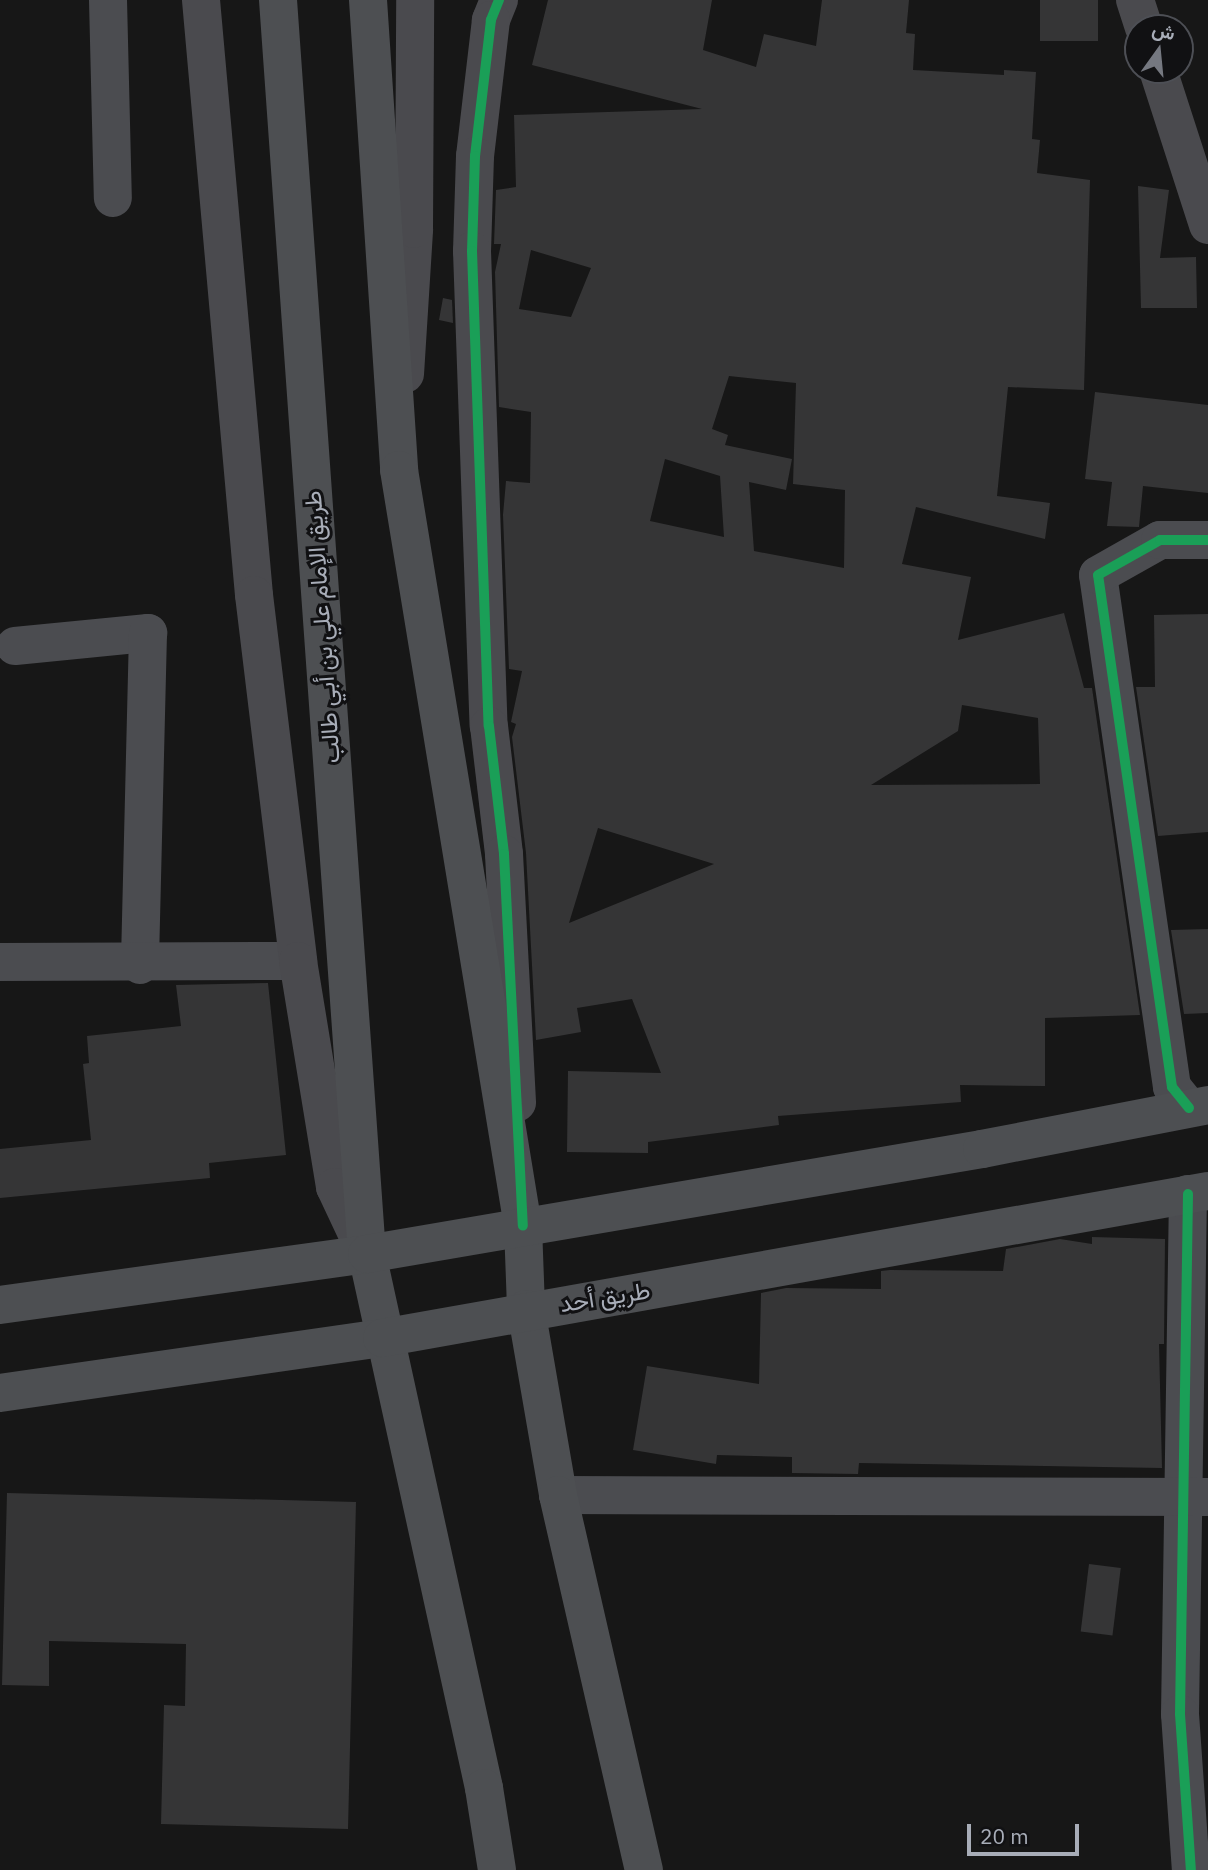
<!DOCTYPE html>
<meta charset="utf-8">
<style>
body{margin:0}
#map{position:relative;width:1208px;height:1870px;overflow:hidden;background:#171717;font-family:"IBM Plex Sans",Vazirmatn,sans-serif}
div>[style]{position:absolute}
.building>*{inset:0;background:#353536;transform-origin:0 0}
.street>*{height:38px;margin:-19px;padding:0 19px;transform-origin:19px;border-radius:19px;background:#4b4c50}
.secondary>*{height:38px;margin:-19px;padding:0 19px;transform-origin:19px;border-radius:19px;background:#4a4a4e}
.primary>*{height:38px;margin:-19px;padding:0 19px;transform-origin:19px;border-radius:19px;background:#4d4f52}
.cycleway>*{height:10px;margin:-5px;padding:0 5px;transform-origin:5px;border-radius:5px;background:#1a9f57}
span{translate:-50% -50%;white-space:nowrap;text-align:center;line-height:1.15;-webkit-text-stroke:6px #111113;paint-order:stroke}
.street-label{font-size:24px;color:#a8adb8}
.north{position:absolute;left:1124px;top:14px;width:70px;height:70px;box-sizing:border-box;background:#111113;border:2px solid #4d4f55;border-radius:50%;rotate:15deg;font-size:19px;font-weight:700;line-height:28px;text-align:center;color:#a8adb8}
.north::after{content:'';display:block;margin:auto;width:24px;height:32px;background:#757880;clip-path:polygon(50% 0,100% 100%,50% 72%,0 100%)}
.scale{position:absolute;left:967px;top:1824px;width:112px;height:32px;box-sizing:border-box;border:4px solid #a8adb8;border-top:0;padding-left:9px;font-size:21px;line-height:24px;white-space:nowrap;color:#a8adb8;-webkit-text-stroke:5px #111113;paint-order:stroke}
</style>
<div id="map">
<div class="building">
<i style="clip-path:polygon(evenodd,548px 0,712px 0,703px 50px,756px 67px,764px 34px,816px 46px,822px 0,909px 0,906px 33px,915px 34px,913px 70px,1004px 75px,1004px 70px,1036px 72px,1032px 139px,1040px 140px,1037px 173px,1090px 180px,1084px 390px,1008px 387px,997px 496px,1050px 503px,1045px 539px,916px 507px,902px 564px,971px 577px,958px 640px,1064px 613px,1084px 688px,1092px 688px,1140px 1015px,1045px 1018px,1045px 1086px,960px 1085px,961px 1102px,778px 1116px,779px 1125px,648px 1142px,648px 1153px,567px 1152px,568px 1071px,661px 1073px,632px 999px,577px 1008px,581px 1032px,536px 1040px,526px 853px,512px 737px,516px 724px,511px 722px,522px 671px,509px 669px,503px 515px,506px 481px,530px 483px,531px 412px,499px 407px,495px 272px,501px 244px,494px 244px,496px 190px,516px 187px,514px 115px,702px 109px,532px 65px,548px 0,531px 250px,591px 268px,571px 317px,519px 309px,531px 250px,548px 0,729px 376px,796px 383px,793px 484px,845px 490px,844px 568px,754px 551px,749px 482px,786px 490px,792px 459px,725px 445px,728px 435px,712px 429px,729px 376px,548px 0,665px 459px,720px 476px,724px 537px,650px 521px,665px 459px,548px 0,962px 705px,1038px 718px,1040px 784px,871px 785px,958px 731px,962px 705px,548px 0,598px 828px,714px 864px,569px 923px,598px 828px)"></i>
<i style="left:1040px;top:0;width:58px;height:41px"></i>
<i style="clip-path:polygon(1138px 186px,1169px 190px,1160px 258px,1196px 257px,1197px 308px,1141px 308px)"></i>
<i style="clip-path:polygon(443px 298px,452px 300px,453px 323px,439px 320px)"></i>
<i style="clip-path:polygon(1095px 392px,1208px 405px,1208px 493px,1143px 486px,1139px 527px,1107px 526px,1112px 482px,1085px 479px)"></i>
<i style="clip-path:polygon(1208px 614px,1208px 832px,1158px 836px,1136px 687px,1155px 687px,1154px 615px)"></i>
<i style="clip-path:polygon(1208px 929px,1208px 1013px,1184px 1014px,1171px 930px)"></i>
<i style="clip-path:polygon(268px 983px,286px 1155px,209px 1163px,210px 1178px,0 1198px,0 1149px,91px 1140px,83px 1064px,89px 1063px,87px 1036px,181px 1026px,176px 985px)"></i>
<i style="clip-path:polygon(1092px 1237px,1165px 1239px,1164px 1344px,1159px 1344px,1162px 1468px,859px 1463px,858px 1474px,792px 1473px,792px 1457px,717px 1455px,716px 1464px,633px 1450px,647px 1366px,759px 1384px,761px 1293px,786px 1288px,881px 1289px,881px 1271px,890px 1270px,1003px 1271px,1006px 1249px,1060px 1239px,1092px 1244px)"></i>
<i style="clip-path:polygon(7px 1493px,356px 1502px,348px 1829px,161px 1824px,164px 1705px,185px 1706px,186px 1644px,49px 1641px,49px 1686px,2px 1685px)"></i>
<i style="left:1089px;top:1564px;width:32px;height:68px;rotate:7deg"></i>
</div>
<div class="street">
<i style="left:108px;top:0;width:198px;rotate:88.6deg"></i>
<i style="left:15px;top:646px;width:134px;rotate:-5.6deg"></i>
<i style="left:148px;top:633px;width:332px;rotate:91.4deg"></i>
<i style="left:0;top:962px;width:298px;rotate:-0.2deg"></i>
<i style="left:1189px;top:1108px;width:27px;rotate:-129deg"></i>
<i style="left:1172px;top:1087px;width:517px;rotate:-98.22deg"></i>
<i style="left:1098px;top:575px;width:71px;rotate:-29.4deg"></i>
<i style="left:1160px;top:540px;width:48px"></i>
<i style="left:1188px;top:1194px;width:520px;rotate:90.88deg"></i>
<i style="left:1180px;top:1714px;width:156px;rotate:86deg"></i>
<i style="left:558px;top:1495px;width:649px;rotate:0.18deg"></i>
</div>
<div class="secondary">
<i style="left:201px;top:0;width:597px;rotate:84.91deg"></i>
<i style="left:254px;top:595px;width:369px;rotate:83.1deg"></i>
<i style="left:298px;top:961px;width:229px;rotate:80.7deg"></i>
<i style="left:335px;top:1187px;width:73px;rotate:64.8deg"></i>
<i style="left:499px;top:0;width:22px;rotate:112deg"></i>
<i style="left:491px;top:20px;width:137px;rotate:96.7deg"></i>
<i style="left:475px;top:156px;width:95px;rotate:91.8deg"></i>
<i style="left:472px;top:251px;width:475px;rotate:88deg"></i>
<i style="left:489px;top:726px;width:129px;rotate:83.3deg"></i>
<i style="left:504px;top:854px;width:249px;rotate:87deg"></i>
<i style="left:1135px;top:0;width:29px;rotate:72deg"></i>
<i style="left:1158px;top:70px;width:163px;rotate:72.1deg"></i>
<i style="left:405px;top:374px;width:145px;rotate:-86.4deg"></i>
<i style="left:414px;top:229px;width:229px;rotate:-89.7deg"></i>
</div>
<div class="primary">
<i style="left:278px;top:0;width:1257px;rotate:85.94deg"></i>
<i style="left:367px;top:1254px;width:547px;rotate:77.64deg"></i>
<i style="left:484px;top:1788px;width:83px;rotate:81deg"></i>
<i style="left:368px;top:0;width:471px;rotate:86.2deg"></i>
<i style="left:399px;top:470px;width:766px;rotate:80.69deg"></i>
<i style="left:523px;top:1226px;width:83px;rotate:87.9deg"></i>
<i style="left:526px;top:1309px;width:189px;rotate:80.2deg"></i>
<i style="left:558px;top:1495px;width:385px;rotate:77.1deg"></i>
<i style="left:0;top:1305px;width:371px;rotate:-7.9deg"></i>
<i style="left:367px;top:1254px;width:624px;rotate:-9.69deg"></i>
<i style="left:982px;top:1149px;width:230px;rotate:-11deg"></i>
<i style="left:0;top:1393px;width:386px;rotate:-8.2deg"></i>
<i style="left:382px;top:1338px;width:839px;rotate:-10.09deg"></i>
</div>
<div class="cycleway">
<i style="left:499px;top:0;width:22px;rotate:112deg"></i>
<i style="left:491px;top:20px;width:137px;rotate:96.7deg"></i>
<i style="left:475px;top:156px;width:95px;rotate:91.8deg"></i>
<i style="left:472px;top:251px;width:475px;rotate:88deg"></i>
<i style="left:489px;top:726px;width:129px;rotate:83.3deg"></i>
<i style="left:504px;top:854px;width:372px;rotate:87.1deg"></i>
<i style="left:1189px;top:1108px;width:27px;rotate:-129deg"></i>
<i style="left:1172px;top:1087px;width:517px;rotate:-98.22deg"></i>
<i style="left:1098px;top:575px;width:71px;rotate:-29.4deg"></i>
<i style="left:1160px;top:540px;width:48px"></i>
<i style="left:1188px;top:1194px;width:520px;rotate:90.88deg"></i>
<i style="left:1180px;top:1714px;width:156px;rotate:86deg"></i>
</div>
<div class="street-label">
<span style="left:322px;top:627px;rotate:-94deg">طريق الإمام علي بن أبي طالب</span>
<span style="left:605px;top:1297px;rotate:-9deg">طريق أحد</span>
</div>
<div class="north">ش</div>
<div class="scale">20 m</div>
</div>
